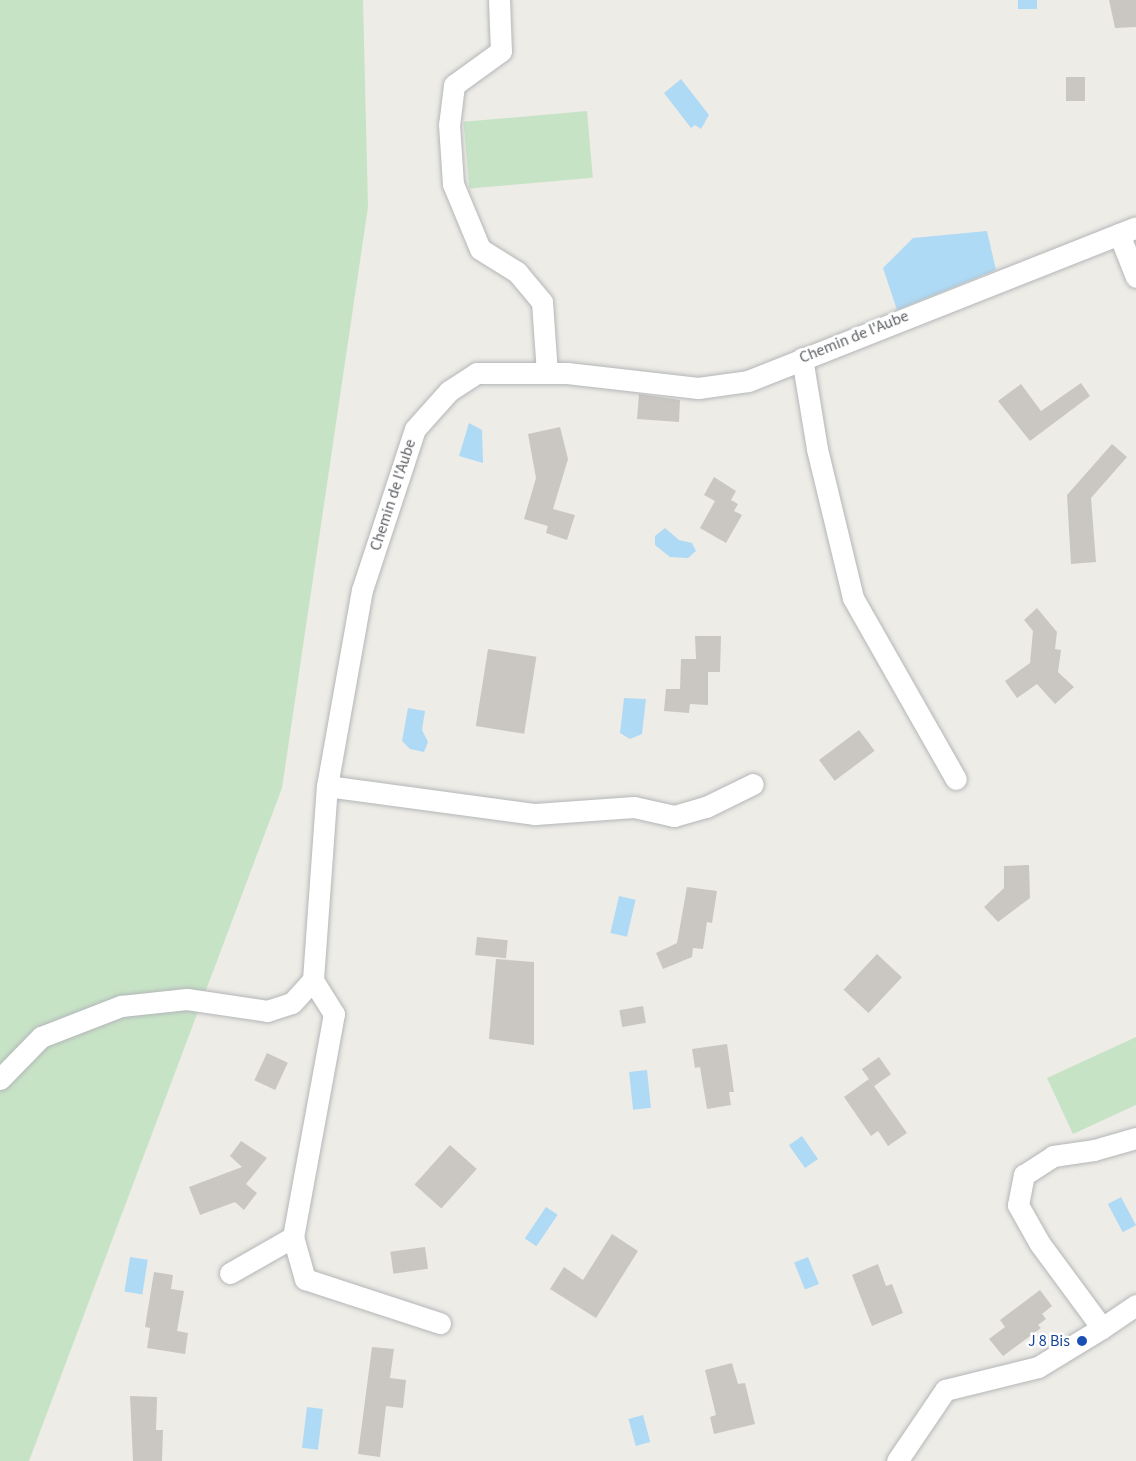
<!DOCTYPE html>
<style>
body{margin:0}
#map{position:relative;width:1136px;height:1461px;overflow:hidden;background:#eeece6;font-family:"Source Sans 3",sans-serif}
div>[style]{position:absolute}
.green>*{inset:0;background:#c7e3c6;transform-origin:0 0}
.water>*{inset:0;background:#afdaf5;transform-origin:0 0}
.building>*{inset:0;background:#cac7c3;transform-origin:0 0}
.roads{filter:drop-shadow(0 0 2px #b3b6b9) drop-shadow(0 0 2px #b3b6b9)}
.street>*{height:21px;margin:-10.5px;padding:0 10.5px;transform-origin:10.5px;border-radius:10.5px;background:#fff}
.dots>*{width:16px;height:16px;translate:-50% -50%;box-sizing:border-box;border:3px solid #fff;border-radius:50%}
span{translate:-50% -50%;white-space:nowrap;text-align:center;line-height:1.15;-webkit-text-stroke:5px #fff;paint-order:stroke}
.street-label{font-size:16px;color:#5e6165}
.transit-label{font-size:16px;color:#164399}
.right{translate:-100% -50%;text-align:right}
</style>
<div id="map">
<div class="green">
<i style="clip-path:polygon(0 0,363px 0,368px 207px,282px 788px,29px 1461px,0 1461px)"></i>
<i style="left:587px;top:111px;width:67px;height:124px;rotate:85deg"></i>
<i style="clip-path:polygon(1136px 1037px,1136px 1105px,1073px 1134px,1047px 1078px)"></i>
</div>
<div class="water">
<i style="left:1018px;top:0;width:19px;height:9px"></i>
<i style="clip-path:polygon(681px 79px,709px 115px,701px 129px,695px 125px,691px 128px,664px 93px)"></i>
<i style="clip-path:polygon(987px 231px,996px 270px,897px 310px,883px 268px,913px 238px)"></i>
<i style="clip-path:polygon(469px 423px,482px 430px,483px 463px,459px 456px)"></i>
<i style="clip-path:polygon(665px 528px,679px 540px,692px 543px,696px 551px,688px 558px,670px 557px,655px 545px,655px 536px)"></i>
<i style="clip-path:polygon(624px 698px,646px 699px,642px 734px,630px 739px,620px 733px)"></i>
<i style="clip-path:polygon(408px 708px,425px 711px,422px 730px,428px 742px,424px 752px,410px 749px,402px 741px)"></i>
<i style="left:619px;top:896px;width:17px;height:38px;rotate:13deg"></i>
<i style="left:647px;top:1070px;width:38px;height:18px;rotate:84deg"></i>
<i style="left:802px;top:1136px;width:28px;height:16px;rotate:55deg"></i>
<i style="left:1121px;top:1197px;width:32px;height:15px;rotate:62deg"></i>
<i style="left:546px;top:1207px;width:14px;height:38px;rotate:34deg"></i>
<i style="left:130px;top:1257px;width:18px;height:35px;rotate:9deg"></i>
<i style="left:808px;top:1257px;width:29px;height:15px;rotate:68deg"></i>
<i style="left:307px;top:1407px;width:16px;height:41px;rotate:7deg"></i>
<i style="left:643px;top:1415px;width:28px;height:15px;rotate:75deg"></i>
</div>
<div class="building">
<i style="clip-path:polygon(1109px 0,1136px 0,1136px 27px,1115px 28px)"></i>
<i style="left:1066px;top:77px;width:19px;height:24px"></i>
<i style="clip-path:polygon(1081px 383px,1090px 396px,1030px 441px,998px 401px,1021px 384px,1041px 411px)"></i>
<i style="clip-path:polygon(639px 394px,680px 400px,679px 422px,637px 419px)"></i>
<i style="clip-path:polygon(560px 427px,568px 459px,553px 509px,575px 515px,567px 540px,546px 533px,551px 513px,548px 526px,524px 519px,536px 478px,528px 434px)"></i>
<i style="clip-path:polygon(1112px 444px,1127px 457px,1091px 498px,1096px 562px,1071px 564px,1067px 495px)"></i>
<i style="clip-path:polygon(714px 477px,736px 491px,731px 500px,738px 504px,734px 511px,742px 515px,726px 543px,700px 528px,715px 501px,704px 495px)"></i>
<i style="clip-path:polygon(1037px 608px,1057px 632px,1055px 649px,1061px 650px,1058px 672px,1074px 687px,1055px 704px,1037px 684px,1017px 698px,1005px 681px,1030px 663px,1033px 631px,1024px 620px)"></i>
<i style="clip-path:polygon(695px 636px,721px 636px,720px 672px,708px 672px,708px 705px,690px 704px,689px 713px,664px 711px,666px 689px,680px 689px,681px 659px,696px 659px)"></i>
<i style="left:488px;top:649px;width:49px;height:78px;rotate:9deg"></i>
<i style="left:859px;top:730px;width:26px;height:50px;rotate:53deg"></i>
<i style="clip-path:polygon(1029px 865px,1030px 898px,998px 922px,984px 907px,1004px 888px,1004px 866px)"></i>
<i style="clip-path:polygon(687px 887px,717px 891px,712px 923px,707px 922px,703px 949px,693px 948px,692px 957px,663px 969px,656px 953px,677px 943px)"></i>
<i style="left:477px;top:937px;width:31px;height:18px;rotate:6deg"></i>
<i style="left:877px;top:954px;width:34px;height:49px;rotate:43deg"></i>
<i style="clip-path:polygon(496px 959px,534px 962px,534px 1045px,489px 1039px)"></i>
<i style="left:643px;top:1006px;width:17px;height:24px;rotate:80deg"></i>
<i style="clip-path:polygon(727px 1044px,734px 1092px,729px 1092px,731px 1105px,707px 1109px,700px 1067px,695px 1068px,692px 1049px)"></i>
<i style="left:267px;top:1053px;width:23px;height:30px;rotate:25deg"></i>
<i style="left:879px;top:1057px;width:21px;height:21px;rotate:55deg"></i>
<i style="clip-path:polygon(869px 1079px,907px 1133px,888px 1146px,878px 1131px,871px 1136px,844px 1097px)"></i>
<i style="clip-path:polygon(241px 1141px,267px 1158px,246px 1184px,257px 1193px,244px 1210px,235px 1202px,200px 1215px,189px 1187px,242px 1167px,230px 1156px)"></i>
<i style="left:450px;top:1145px;width:36px;height:53px;rotate:42deg"></i>
<i style="clip-path:polygon(612px 1234px,638px 1251px,596px 1318px,550px 1289px,564px 1267px,583px 1280px)"></i>
<i style="left:425px;top:1247px;width:22px;height:35px;rotate:82deg"></i>
<i style="clip-path:polygon(878px 1264px,886px 1286px,892px 1284px,903px 1313px,872px 1326px,852px 1275px)"></i>
<i style="clip-path:polygon(154px 1272px,173px 1275px,171px 1289px,184px 1291px,177px 1331px,188px 1333px,185px 1354px,147px 1348px,150px 1328px,145px 1327px)"></i>
<i style="clip-path:polygon(1040px 1290px,1052px 1306px,1042px 1314px,1046px 1319px,1038px 1325px,1041px 1328px,1003px 1356px,989px 1339px,1005px 1327px,1000px 1320px)"></i>
<i style="clip-path:polygon(372px 1347px,394px 1349px,390px 1378px,406px 1380px,403px 1408px,386px 1406px,380px 1457px,358px 1454px)"></i>
<i style="clip-path:polygon(732px 1363px,738px 1384px,745px 1383px,755px 1424px,714px 1434px,710px 1417px,716px 1415px,705px 1370px)"></i>
<i style="clip-path:polygon(130px 1396px,157px 1397px,156px 1430px,163px 1430px,162px 1461px,133px 1461px)"></i>
</div>
<div class="roads">
<div class="street">
<i style="left:499px;top:0;width:51px;rotate:87.8deg"></i>
<i style="left:501px;top:51px;width:58px;rotate:144.1deg"></i>
<i style="left:454px;top:85px;width:39px;rotate:97deg"></i>
<i style="left:449px;top:124px;width:60px;rotate:86.2deg"></i>
<i style="left:453px;top:184px;width:70px;rotate:67.4deg"></i>
<i style="left:480px;top:249px;width:44px;rotate:31.9deg"></i>
<i style="left:517px;top:272px;width:39px;rotate:50deg"></i>
<i style="left:542px;top:302px;width:71px;rotate:86deg"></i>
<i style="left:1119px;top:234px;width:46px;rotate:68.4deg"></i>
<i style="left:802px;top:358px;width:92px;rotate:80.6deg"></i>
<i style="left:817px;top:449px;width:153px;rotate:76.4deg"></i>
<i style="left:853px;top:598px;width:208px;rotate:60.4deg"></i>
<i style="left:327px;top:786px;width:210px;rotate:7.7deg"></i>
<i style="left:535px;top:814px;width:99px;rotate:-4deg"></i>
<i style="left:634px;top:807px;width:41px;rotate:12.7deg"></i>
<i style="left:674px;top:816px;width:33px;rotate:-16deg"></i>
<i style="left:706px;top:807px;width:52px;rotate:-26.1deg"></i>
<i style="left:0;top:1079px;width:59px;rotate:-45.7deg"></i>
<i style="left:41px;top:1037px;width:86px;rotate:-21.2deg"></i>
<i style="left:121px;top:1006px;width:66px;rotate:-6.1deg"></i>
<i style="left:187px;top:999px;width:81px;rotate:8.5deg"></i>
<i style="left:267px;top:1011px;width:26px;rotate:-18deg"></i>
<i style="left:292px;top:1003px;width:31px;rotate:-48deg"></i>
<i style="left:313px;top:980px;width:195px;rotate:-85.9deg"></i>
<i style="left:327px;top:786px;width:199px;rotate:-79.9deg"></i>
<i style="left:362px;top:590px;width:169px;rotate:-71.8deg"></i>
<i style="left:415px;top:429px;width:51px;rotate:-48.2deg"></i>
<i style="left:449px;top:391px;width:33px;rotate:-33deg"></i>
<i style="left:477px;top:373px;width:90px"></i>
<i style="left:567px;top:373px;width:132px;rotate:6.5deg"></i>
<i style="left:698px;top:388px;width:50px;rotate:-8deg"></i>
<i style="left:748px;top:381px;width:417px;rotate:-21.6deg"></i>
<i style="left:293px;top:1237px;width:44px;rotate:74.1deg"></i>
<i style="left:305px;top:1279px;width:142px;rotate:18.1deg"></i>
<i style="left:230px;top:1273px;width:73px;rotate:-29.7deg"></i>
<i style="left:293px;top:1237px;width:227px;rotate:-79.6deg"></i>
<i style="left:334px;top:1014px;width:40px;rotate:-122deg"></i>
<i style="left:1102px;top:1328px;width:41px;rotate:-34.1deg"></i>
<i style="left:897px;top:1461px;width:86px;rotate:-55.9deg"></i>
<i style="left:945px;top:1390px;width:96px;rotate:-13.9deg"></i>
<i style="left:1038px;top:1367px;width:75px;rotate:-31.4deg"></i>
<i style="left:1102px;top:1328px;width:104px;rotate:-126.4deg"></i>
<i style="left:1040px;top:1244px;width:45px;rotate:-119.4deg"></i>
<i style="left:1018px;top:1205px;width:31px;rotate:-79deg"></i>
<i style="left:1024px;top:1175px;width:35px;rotate:-33deg"></i>
<i style="left:1053px;top:1156px;width:41px;rotate:-8.3deg"></i>
<i style="left:1094px;top:1150px;width:44px;rotate:-15.9deg"></i>
</div>
</div>
<div class="dots">
<i style="left:1082px;top:1341px;background:#1a4fb4"></i>
</div>
<div class="street-label">
<span style="left:854px;top:337px;rotate:-22deg">Chemin de l'Aube</span>
<span style="left:393px;top:495px;rotate:-72deg">Chemin de l'Aube</span>
</div>
<div class="transit-label">
<span class="right" style="left:1070px;top:1341px">J 8 Bis</span>
</div>
</div>
